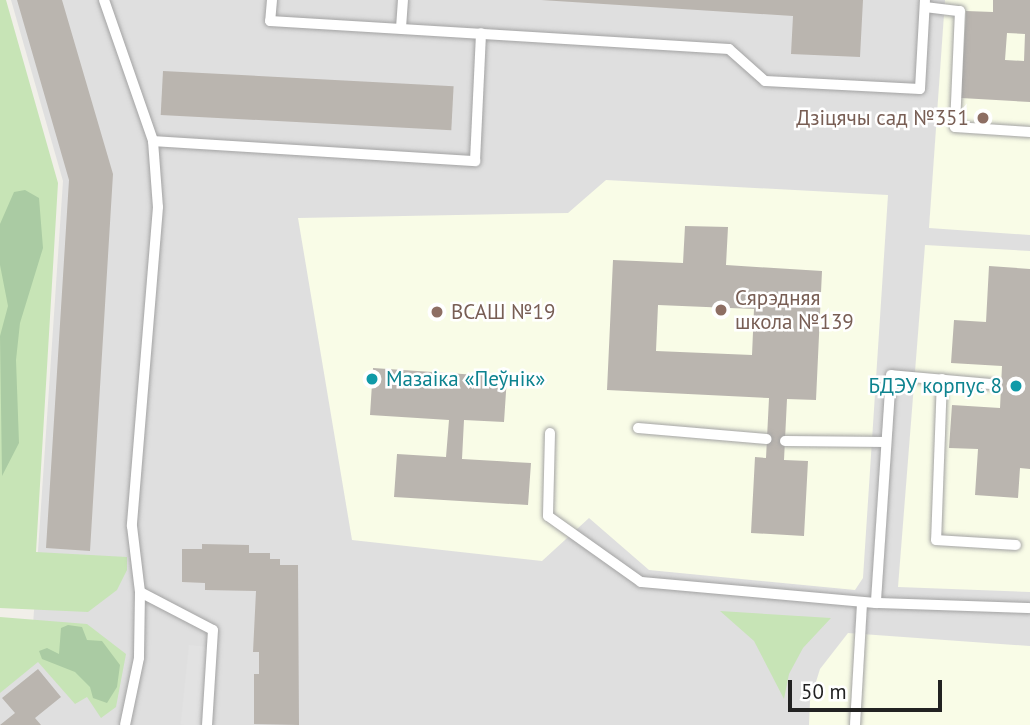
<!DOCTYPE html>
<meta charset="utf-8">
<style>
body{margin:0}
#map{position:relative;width:1030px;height:725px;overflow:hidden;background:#f1efe9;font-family:"PT Sans",sans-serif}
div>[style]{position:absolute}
.residential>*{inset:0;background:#dfdfdf}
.education>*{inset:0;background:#f9fce7}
.grass>*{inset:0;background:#c7e4b6}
.forest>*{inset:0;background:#aacba3}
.parking>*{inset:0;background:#e2e2e2;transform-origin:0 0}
.building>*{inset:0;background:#bab5af;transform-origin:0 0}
.roads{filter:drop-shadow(0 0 2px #a3a3a3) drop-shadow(0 0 2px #a3a3a3)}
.lane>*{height:10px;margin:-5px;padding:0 5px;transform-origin:5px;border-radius:5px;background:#fff}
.dots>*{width:19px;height:19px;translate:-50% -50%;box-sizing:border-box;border:4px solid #fff;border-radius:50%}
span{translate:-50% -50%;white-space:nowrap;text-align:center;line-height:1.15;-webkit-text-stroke:5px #fff;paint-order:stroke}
.education-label{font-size:21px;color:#785e54}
.right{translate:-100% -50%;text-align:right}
.left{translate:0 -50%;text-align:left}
.culture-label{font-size:21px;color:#0d838f}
.scale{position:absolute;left:788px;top:680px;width:154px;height:32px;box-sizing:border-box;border:4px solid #222;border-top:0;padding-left:9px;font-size:21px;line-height:24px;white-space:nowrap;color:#222;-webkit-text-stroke:5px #fff;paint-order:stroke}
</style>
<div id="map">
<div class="residential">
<i style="clip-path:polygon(11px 0,1030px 0,1030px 725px,0 725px,0 618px,33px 625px,63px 181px)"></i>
</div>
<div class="education">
<i style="clip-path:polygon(945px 0,1030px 0,1030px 235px,929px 228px)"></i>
<i style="clip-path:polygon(606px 180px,888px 195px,863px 578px,855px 590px,649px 570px,589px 518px,542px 561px,352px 540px,298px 218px,568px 213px)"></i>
<i style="clip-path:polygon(925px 245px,1030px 251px,1030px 592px,898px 587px)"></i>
<i style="clip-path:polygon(848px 633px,1030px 646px,1030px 725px,809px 725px,810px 701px,820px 669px)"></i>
</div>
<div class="grass">
<i style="clip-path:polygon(0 0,6px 0,58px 183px,36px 552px,127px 557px,127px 570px,117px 590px,88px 612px,0 608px)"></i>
<i style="clip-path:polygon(720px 611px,831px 618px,803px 648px,789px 674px,784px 699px,754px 641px)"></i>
<i style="clip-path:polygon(0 617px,87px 624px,126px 654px,116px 707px,101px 718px,87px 697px,75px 704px,38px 662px,0 693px)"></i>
</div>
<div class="forest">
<i style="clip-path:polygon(25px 190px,39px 198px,43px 248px,20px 323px,16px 360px,19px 443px,2px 476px,0 336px,8px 306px,0 265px,0 224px,14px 192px)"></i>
<i style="clip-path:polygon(68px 625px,82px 627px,87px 640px,102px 641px,120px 665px,117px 687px,107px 703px,93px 698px,90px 687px,75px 672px,42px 659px,39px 651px,47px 648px,59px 654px,61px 628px)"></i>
</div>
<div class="parking">
<i style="left:189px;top:645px;width:19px;height:80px;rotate:6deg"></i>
</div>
<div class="building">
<i style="clip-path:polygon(17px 0,62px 0,113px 174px,90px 551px,46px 548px,69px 180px)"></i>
<i style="clip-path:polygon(541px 0,863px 0,860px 57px,791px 54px,793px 16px)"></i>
<i style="clip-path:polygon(evenodd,993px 0,1030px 0,1030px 102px,961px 98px,966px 11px,993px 12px,993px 0,1007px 33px,1025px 34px,1024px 61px,1005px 60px,1007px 33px)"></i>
<i style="left:163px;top:71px;width:291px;height:44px;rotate:3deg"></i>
<i style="clip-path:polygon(evenodd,685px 226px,728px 227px,726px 265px,822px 271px,816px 400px,787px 399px,784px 460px,808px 461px,804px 536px,751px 533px,755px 457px,766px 458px,769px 398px,607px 390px,613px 260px,683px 263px,685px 226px,658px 305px,754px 309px,752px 355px,656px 351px,658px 305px)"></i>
<i style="clip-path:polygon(989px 266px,1030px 269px,1030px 469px,1020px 468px,1018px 498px,975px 495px,978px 449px,949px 448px,952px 405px,1000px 408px,1002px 366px,951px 363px,954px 320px,986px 322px)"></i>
<i style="clip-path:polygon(373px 368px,507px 377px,504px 422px,464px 420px,462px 459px,531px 463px,528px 505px,394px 497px,397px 454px,446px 457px,449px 420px,370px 415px)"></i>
<i style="clip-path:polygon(202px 544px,249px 545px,249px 553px,270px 553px,270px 559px,280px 559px,280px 565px,298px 565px,299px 725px,254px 724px,254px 674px,259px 674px,259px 652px,253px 652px,256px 591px,205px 590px,205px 583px,182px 582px,182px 549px,202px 549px)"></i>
<i style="clip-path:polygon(38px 669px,61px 697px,35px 718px,41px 725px,0 725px,15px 713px,2px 698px)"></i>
</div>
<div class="roads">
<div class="lane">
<i style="left:104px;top:0;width:149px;rotate:70.8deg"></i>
<i style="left:153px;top:141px;width:66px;rotate:85.7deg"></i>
<i style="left:158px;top:207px;width:320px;rotate:94.7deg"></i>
<i style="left:132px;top:526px;width:66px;rotate:83.1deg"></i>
<i style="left:140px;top:592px;width:66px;rotate:90.9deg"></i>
<i style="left:139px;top:658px;width:68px;rotate:101.8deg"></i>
<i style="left:272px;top:0;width:21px;rotate:95deg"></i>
<i style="left:270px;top:21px;width:460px;rotate:3.5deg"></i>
<i style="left:729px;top:49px;width:48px;rotate:41.6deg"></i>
<i style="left:765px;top:81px;width:155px;rotate:3deg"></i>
<i style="left:920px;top:89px;width:89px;rotate:-86.8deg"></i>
<i style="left:925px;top:7px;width:35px;rotate:7deg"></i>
<i style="left:960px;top:11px;width:116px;rotate:92.5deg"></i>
<i style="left:955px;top:127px;width:75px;rotate:3.8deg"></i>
<i style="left:401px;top:28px;width:28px;rotate:-86deg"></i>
<i style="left:153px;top:141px;width:323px;rotate:3.6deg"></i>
<i style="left:475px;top:161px;width:128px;rotate:-87.3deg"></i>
<i style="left:942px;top:379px;width:161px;rotate:92.1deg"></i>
<i style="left:936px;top:540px;width:80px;rotate:3.6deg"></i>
<i style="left:991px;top:384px;width:100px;rotate:-174.9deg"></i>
<i style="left:891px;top:375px;width:228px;rotate:93.8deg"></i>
<i style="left:876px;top:603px;width:154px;rotate:1.9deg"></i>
<i style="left:638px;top:428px;width:129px;rotate:4.9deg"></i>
<i style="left:550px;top:433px;width:83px;rotate:91.4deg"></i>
<i style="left:548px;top:516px;width:114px;rotate:35.4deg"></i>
<i style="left:641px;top:582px;width:236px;rotate:5.1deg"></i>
<i style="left:785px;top:441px;width:101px;rotate:0.6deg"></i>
<i style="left:140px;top:592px;width:82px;rotate:27.5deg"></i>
<i style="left:213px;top:630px;width:95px;rotate:93.6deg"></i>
<i style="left:855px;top:725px;width:122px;rotate:-86.7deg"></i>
</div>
</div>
<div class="dots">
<i style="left:983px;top:118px;background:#8d6e63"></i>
<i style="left:721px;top:310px;background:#8d6e63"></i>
<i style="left:437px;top:312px;background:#8d6e63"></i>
<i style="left:372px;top:379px;background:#0f9aa8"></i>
<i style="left:1016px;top:386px;background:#0f9aa8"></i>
</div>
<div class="education-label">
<span class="right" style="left:969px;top:118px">Дзіцячы сад №351</span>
<span class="left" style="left:735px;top:310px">Сярэдняя<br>школа №139</span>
<span class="left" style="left:451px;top:312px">ВСАШ №19</span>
</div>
<div class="culture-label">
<span class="left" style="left:386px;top:379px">Мазаіка «Пеўнік»</span>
<span class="right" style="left:1002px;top:386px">БДЭУ корпус 8</span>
</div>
<div class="scale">50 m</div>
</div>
